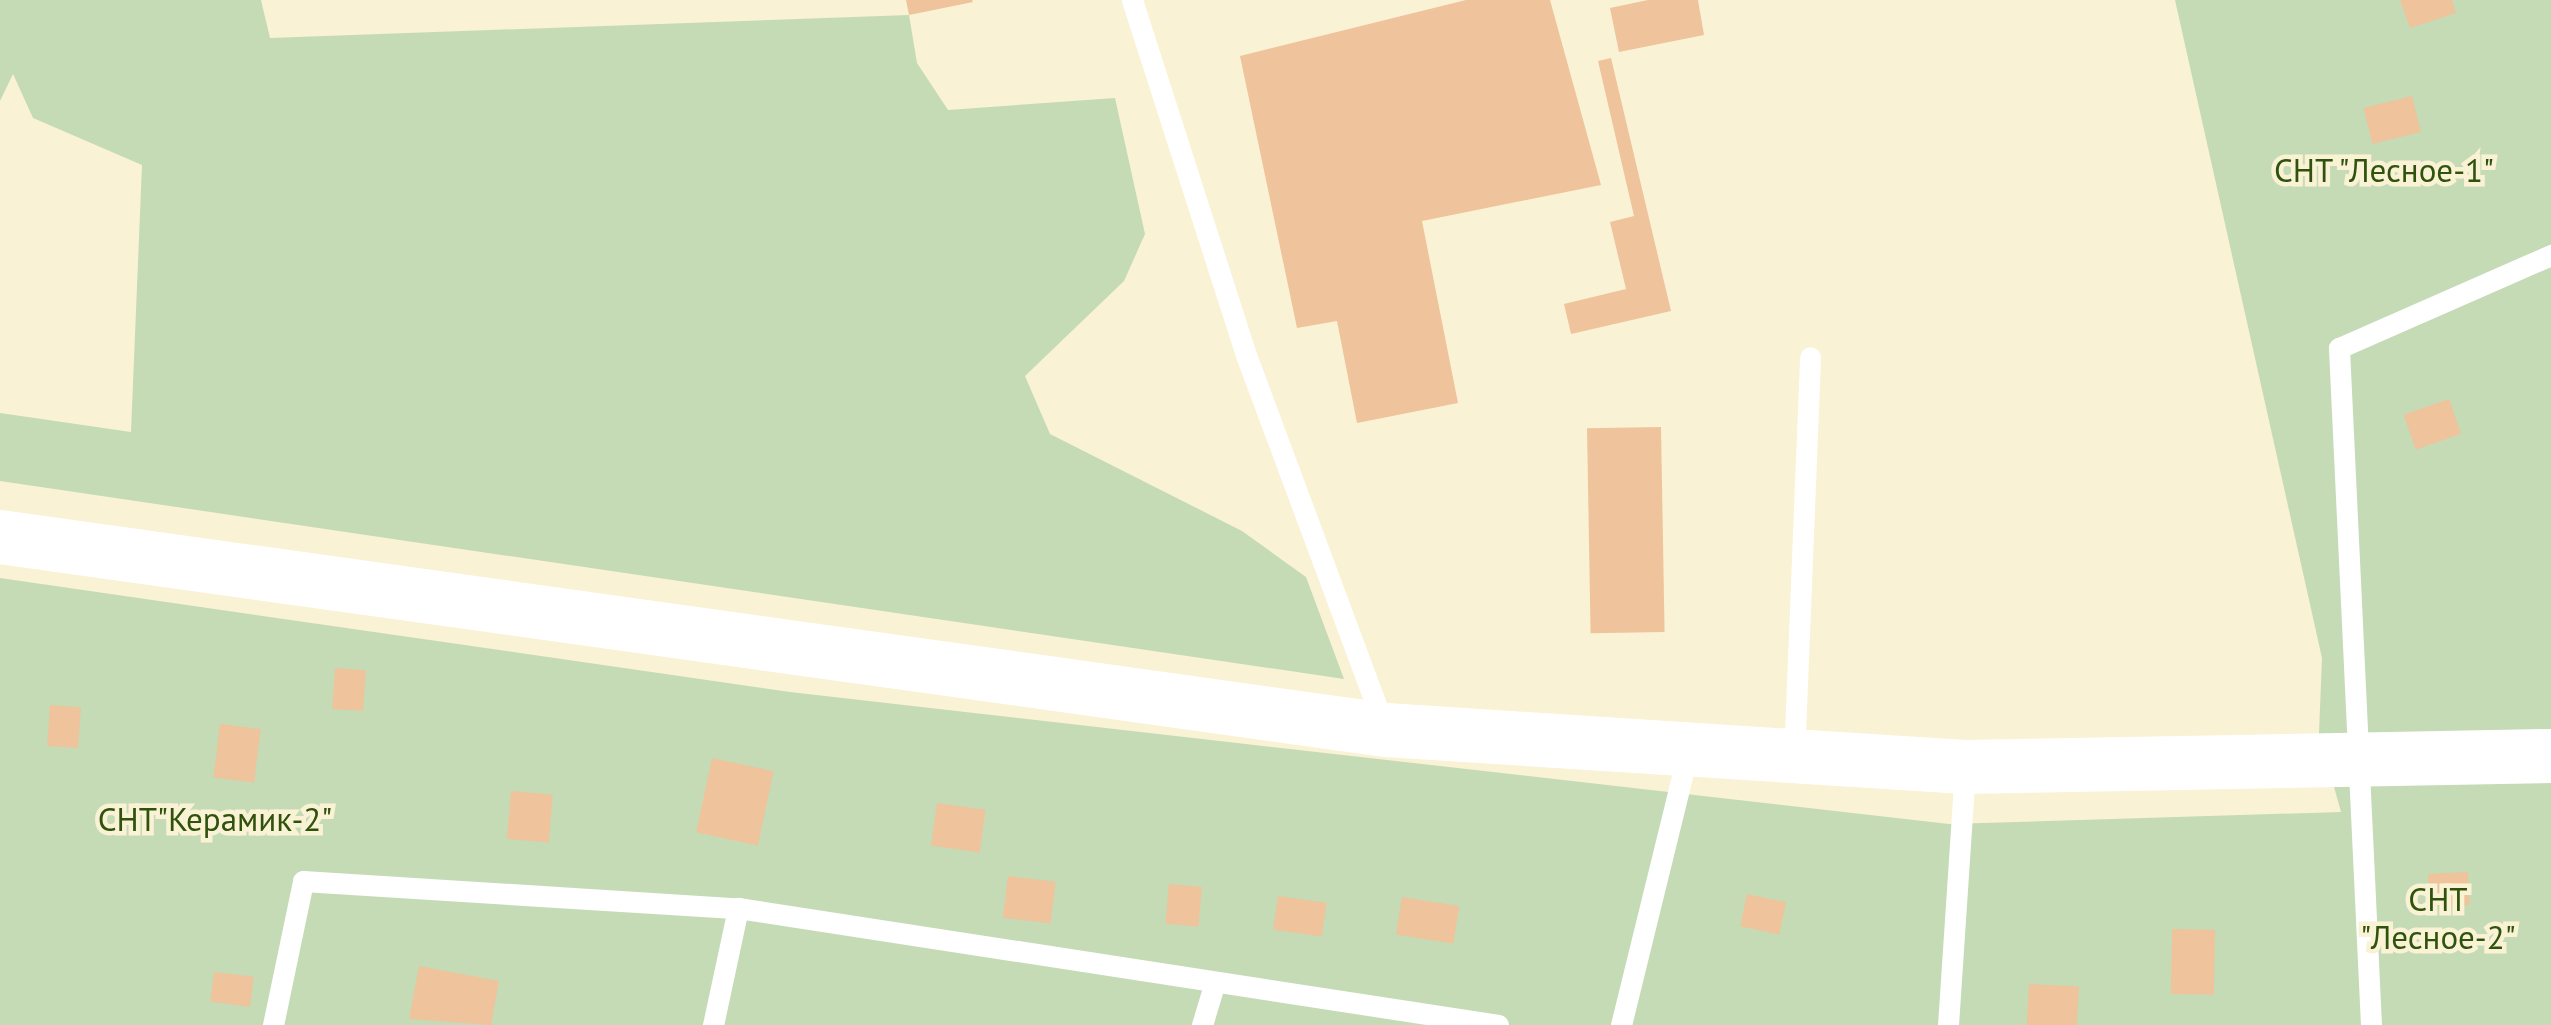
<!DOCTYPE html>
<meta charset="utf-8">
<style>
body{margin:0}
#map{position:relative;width:2551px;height:1025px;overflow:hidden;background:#faf2d4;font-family:"PT Sans",sans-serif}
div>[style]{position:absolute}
.green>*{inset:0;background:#c4dbb6}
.building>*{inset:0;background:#efc39b;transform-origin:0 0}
.service>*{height:21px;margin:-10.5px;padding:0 10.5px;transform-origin:10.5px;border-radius:10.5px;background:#fff}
.tertiary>*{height:54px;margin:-27px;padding:0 27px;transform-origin:27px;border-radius:27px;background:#fff}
span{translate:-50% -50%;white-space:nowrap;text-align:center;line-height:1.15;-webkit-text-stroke:9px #faf2d4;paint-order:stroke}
.park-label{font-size:33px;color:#2f520d}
</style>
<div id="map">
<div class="green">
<i style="clip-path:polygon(0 0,261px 0,270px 38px,909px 15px,917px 63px,948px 110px,1115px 98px,1145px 234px,1124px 281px,1025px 376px,1050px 434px,1242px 531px,1306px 577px,1344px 679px,0 481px,0 413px,131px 432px,142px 165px,33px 118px,13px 74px,0 101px)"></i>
<i style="clip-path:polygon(2175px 0,2551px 0,2551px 1025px,0 1025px,0 578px,790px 692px,1949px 824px,2341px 812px,2319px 733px,2322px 658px)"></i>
</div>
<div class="building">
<i style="clip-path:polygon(906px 0,972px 0,973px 2px,909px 15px)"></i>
<i style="clip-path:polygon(1466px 0,1550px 0,1601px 185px,1422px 221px,1458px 403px,1357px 423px,1337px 321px,1297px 328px,1240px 56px)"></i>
<i style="clip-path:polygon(1648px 0,1698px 0,1704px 35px,1619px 52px,1610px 8px)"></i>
<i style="clip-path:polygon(2400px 0,2452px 0,2456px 13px,2410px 28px)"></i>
<i style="clip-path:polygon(1611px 58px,1671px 311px,1571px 334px,1564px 304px,1626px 289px,1610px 222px,1634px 216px,1598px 61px)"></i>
<i style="left:2412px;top:96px;width:37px;height:50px;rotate:76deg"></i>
<i style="left:2449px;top:399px;width:37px;height:48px;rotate:71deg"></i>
<i style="left:1661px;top:427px;width:205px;height:74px;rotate:89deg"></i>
<i style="left:335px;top:668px;width:31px;height:41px;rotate:4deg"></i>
<i style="left:50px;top:705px;width:31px;height:41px;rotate:4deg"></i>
<i style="left:220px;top:724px;width:41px;height:54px;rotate:7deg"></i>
<i style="left:712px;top:758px;width:63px;height:76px;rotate:12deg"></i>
<i style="left:511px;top:791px;width:42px;height:48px;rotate:5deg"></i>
<i style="left:937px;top:803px;width:49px;height:43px;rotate:8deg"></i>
<i style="left:2468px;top:872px;width:33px;height:40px;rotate:87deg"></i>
<i style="left:1008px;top:876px;width:48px;height:42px;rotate:7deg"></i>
<i style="left:1169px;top:884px;width:33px;height:40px;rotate:5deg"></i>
<i style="left:1747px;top:894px;width:40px;height:33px;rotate:12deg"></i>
<i style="left:1278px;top:896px;width:49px;height:34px;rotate:8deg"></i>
<i style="left:1402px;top:897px;width:58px;height:38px;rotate:9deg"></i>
<i style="left:2172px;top:929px;width:43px;height:65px;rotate:1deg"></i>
<i style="clip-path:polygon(419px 966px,499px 981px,491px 1025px,409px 1019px)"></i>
<i style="left:214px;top:972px;width:40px;height:30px;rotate:7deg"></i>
<i style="left:2029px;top:984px;width:50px;height:41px;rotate:3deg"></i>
</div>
<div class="service">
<i style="left:1132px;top:0;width:373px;rotate:72.2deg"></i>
<i style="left:1246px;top:355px;width:393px;rotate:69.6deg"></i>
<i style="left:1794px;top:758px;width:401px;rotate:-87.7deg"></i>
<i style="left:273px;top:1025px;width:147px;rotate:-78.2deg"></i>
<i style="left:303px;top:881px;width:436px;rotate:3.6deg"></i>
<i style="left:738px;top:908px;width:769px;rotate:8.75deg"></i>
<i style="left:713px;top:1025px;width:120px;rotate:-77.9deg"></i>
<i style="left:1202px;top:1025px;width:42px;rotate:-73.3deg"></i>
<i style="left:1621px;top:1025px;width:280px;rotate:-76.2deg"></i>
<i style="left:1948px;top:1025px;width:258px;rotate:-86.2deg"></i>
<i style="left:2371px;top:1025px;width:678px;rotate:-92.71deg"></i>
<i style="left:2339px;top:348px;width:232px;rotate:-23.7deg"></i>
</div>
<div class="tertiary">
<i style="left:0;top:537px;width:1399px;rotate:7.93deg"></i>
<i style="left:1386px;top:730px;width:580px;rotate:3.66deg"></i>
<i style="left:1965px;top:767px;width:586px;rotate:-1.08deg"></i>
</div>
<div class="park-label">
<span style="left:2384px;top:170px">СНТ "Лесное-1"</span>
<span style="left:215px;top:819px">СНТ"Керамик-2"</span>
<span style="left:2438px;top:918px">СНТ<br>"Лесное-2"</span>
</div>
</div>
